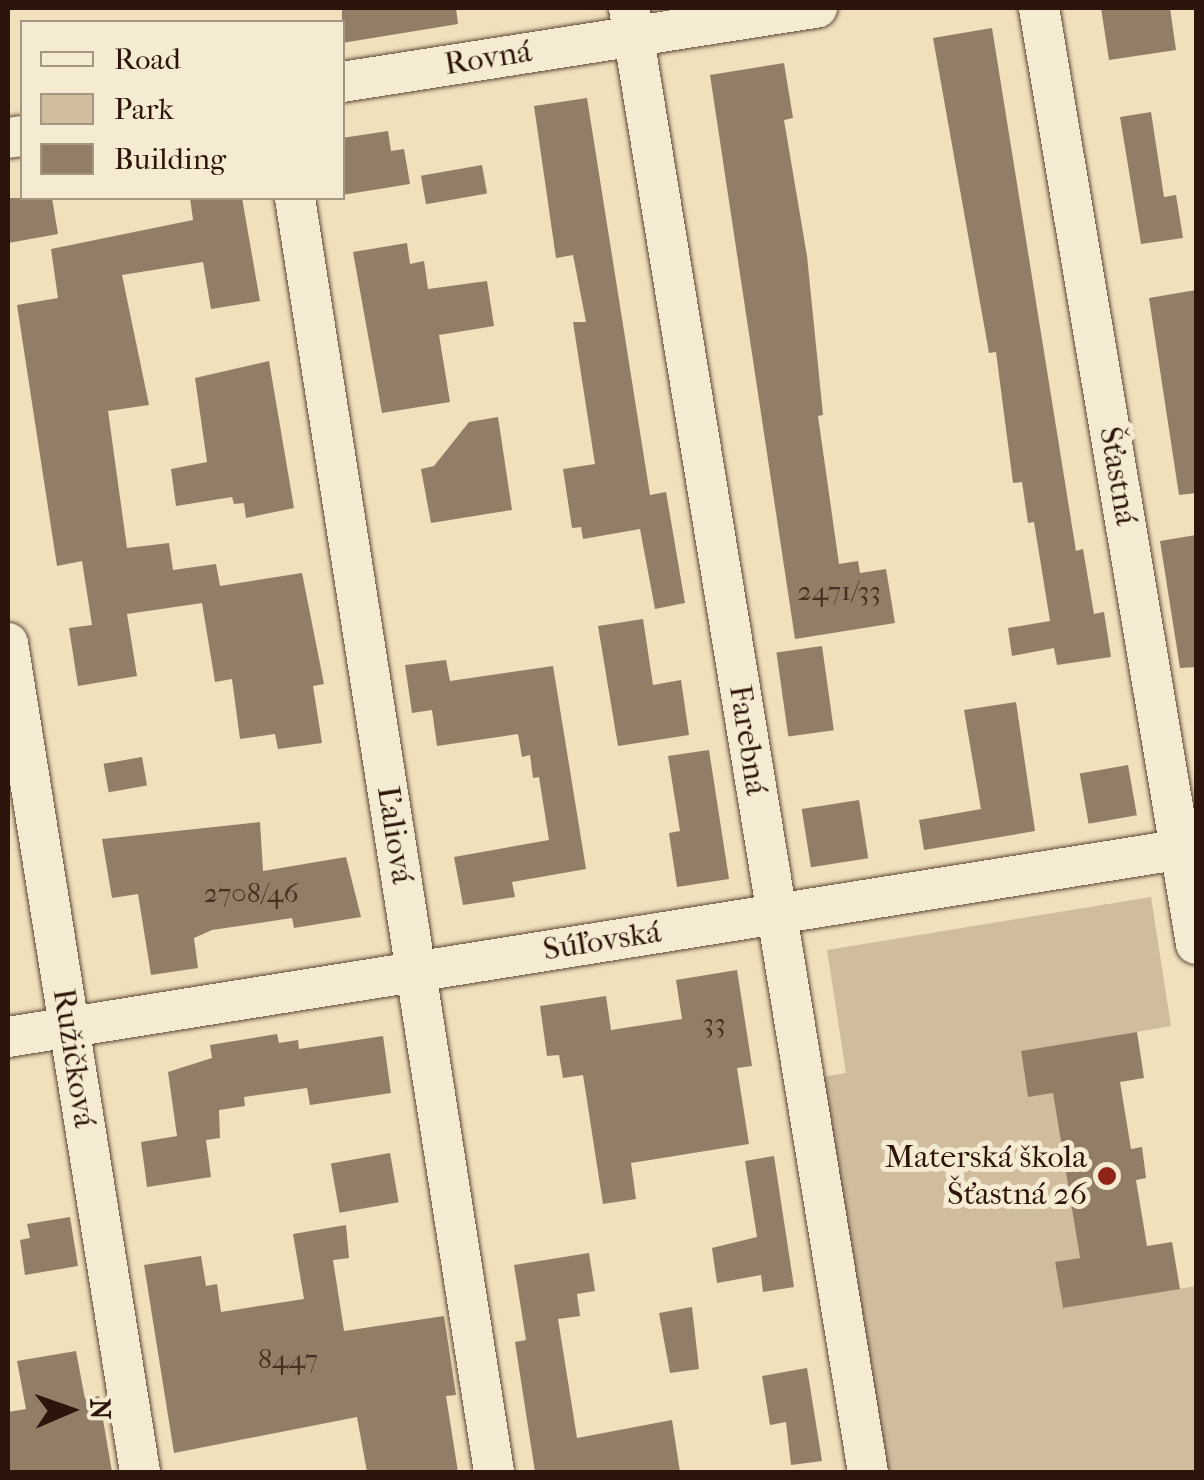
<!DOCTYPE html>
<meta charset="utf-8">
<style>
body{margin:0}
#map{position:relative;width:1204px;height:1480px;overflow:hidden;background:#f0e0bc;font-family:"IM FELL French Canon",serif}
div>[style]{position:absolute}
.green>*{inset:0;background:#cfbd9e}
.building>*{inset:0;background:#927e67;transform-origin:0 0}
.roads{filter:drop-shadow(0 0 2px #5e4736) drop-shadow(0 0 2px #5e4736)}
.street>*{height:40px;margin:-20px;padding:0 20px;transform-origin:20px;border-radius:20px;background:#f5ebd3}
.dots>*{width:28px;height:28px;translate:-50% -50%;box-sizing:border-box;border:5px solid #f5ebd3;border-radius:50%}
span{translate:-50% -50%;white-space:nowrap;text-align:center;line-height:1.15;-webkit-text-stroke:10px #f5ebd3;paint-order:stroke}
.number-label{font-size:28px;color:#462e21}
.number-label span{-webkit-text-stroke-width:0}
.street-label{font-size:32px;color:#2d140a}
.poi-label{font-size:32px;color:#2d140a}
.right{translate:-100% -50%;text-align:right}
.frame{position:absolute;inset:0;border:10px solid #2d140a;pointer-events:none}
.legend{position:absolute;left:20px;top:20px;width:325px;height:180px;box-sizing:border-box;background:#f5ebd3;border:2px solid #a59583;margin:0;padding:12px 18px;list-style:none;font-size:30px;color:#2d140a}
.legend li{display:flex;align-items:center;gap:20px;height:50px}
.legend b{width:50px;border:2px solid #a59583}
.north{position:absolute;left:20px;top:1360px;width:100px;height:100px;-webkit-text-stroke:8px #f5ebd3;paint-order:stroke;rotate:88deg;font-size:28px;font-weight:700;line-height:40px;text-align:center;color:#2d140a}
.north::after{content:'';display:block;margin:auto;width:35px;height:45px;background:#2d140a;clip-path:polygon(50% 0,100% 100%,50% 72%,0 100%)}
</style>
<div id="map">
<div class="green">
<i style="clip-path:polygon(1151px 897px,1171px 1026px,1021px 1052px,1028px 1096px,1053px 1093px,1080px 1258px,1055px 1263px,1063px 1308px,1196px 1286px,1196px 1472px,883px 1472px,821px 1077px,846px 1073px,827px 950px)"></i>
</div>
<div class="building">
<i style="clip-path:polygon(342px 8px,456px 8px,458px 24px,342px 43px)"></i>
<i style="clip-path:polygon(1101px 8px,1170px 8px,1176px 50px,1109px 60px)"></i>
<i style="clip-path:polygon(992px 28px,1076px 551px,1083px 549px,1094px 614px,1104px 612px,1111px 657px,1057px 665px,1054px 648px,1012px 656px,1008px 628px,1050px 621px,1034px 522px,1028px 523px,1022px 482px,1013px 483px,996px 352px,989px 353px,933px 38px)"></i>
<i style="clip-path:polygon(784px 63px,793px 118px,784px 120px,807px 256px,823px 415px,818px 416px,839px 564px,858px 561px,860px 573px,886px 569px,895px 623px,795px 639px,710px 75px)"></i>
<i style="clip-path:polygon(587px 98px,650px 495px,666px 492px,685px 603px,655px 609px,640px 529px,583px 539px,581px 527px,572px 528px,563px 469px,595px 464px,573px 322px,586px 322px,573px 255px,556px 258px,534px 106px)"></i>
<i style="clip-path:polygon(1151px 112px,1164px 197px,1176px 195px,1183px 238px,1141px 244px,1120px 117px)"></i>
<i style="clip-path:polygon(388px 131px,391px 151px,404px 149px,410px 184px,342px 195px,342px 138px)"></i>
<i style="left:482px;top:165px;width:29px;height:62px;rotate:80deg"></i>
<i style="clip-path:polygon(8px 198px,52px 198px,58px 234px,8px 243px)"></i>
<i style="clip-path:polygon(190px 198px,242px 198px,260px 301px,211px 309px,203px 262px,122px 275px,149px 405px,108px 411px,127px 548px,169px 543px,173px 570px,216px 564px,220px 586px,302px 573px,324px 684px,313px 686px,322px 743px,278px 749px,275px 734px,240px 739px,232px 679px,215px 682px,202px 603px,127px 614px,137px 676px,78px 686px,69px 628px,92px 625px,82px 561px,57px 566px,17px 305px,58px 298px,51px 249px,193px 220px)"></i>
<i style="clip-path:polygon(407px 243px,410px 264px,424px 261px,428px 289px,487px 281px,494px 326px,439px 335px,450px 402px,382px 413px,353px 252px)"></i>
<i style="clip-path:polygon(1196px 290px,1196px 493px,1179px 495px,1149px 298px)"></i>
<i style="clip-path:polygon(269px 361px,294px 508px,246px 518px,244px 503px,234px 504px,232px 497px,176px 506px,171px 469px,207px 462px,195px 378px)"></i>
<i style="clip-path:polygon(498px 417px,512px 510px,431px 523px,421px 469px,434px 466px,469px 422px)"></i>
<i style="clip-path:polygon(1196px 535px,1196px 667px,1180px 668px,1160px 541px)"></i>
<i style="clip-path:polygon(643px 619px,653px 685px,681px 680px,689px 735px,618px 746px,598px 626px)"></i>
<i style="left:822px;top:646px;width:85px;height:46px;rotate:82deg"></i>
<i style="clip-path:polygon(446px 660px,450px 681px,553px 666px,586px 869px,512px 882px,515px 897px,463px 905px,454px 857px,549px 840px,539px 777px,533px 778px,530px 755px,522px 757px,518px 734px,437px 746px,432px 710px,412px 713px,405px 665px)"></i>
<i style="clip-path:polygon(1016px 702px,1035px 831px,924px 850px,919px 820px,981px 809px,964px 710px)"></i>
<i style="clip-path:polygon(709px 750px,729px 879px,677px 887px,669px 833px,680px 831px,668px 756px)"></i>
<i style="left:142px;top:757px;width:29px;height:39px;rotate:80deg"></i>
<i style="left:1128px;top:765px;width:51px;height:49px;rotate:80deg"></i>
<i style="left:859px;top:800px;width:59px;height:58px;rotate:81deg"></i>
<i style="clip-path:polygon(260px 822px,263px 871px,346px 857px,361px 917px,294px 928px,292px 918px,212px 930px,194px 938px,198px 968px,151px 975px,138px 894px,112px 898px,102px 839px)"></i>
<i style="clip-path:polygon(737px 970px,752px 1066px,737px 1068px,749px 1144px,631px 1163px,636px 1199px,603px 1204px,583px 1075px,563px 1078px,559px 1055px,547px 1056px,540px 1006px,606px 996px,611px 1030px,682px 1019px,676px 980px)"></i>
<i style="clip-path:polygon(1137px 1032px,1144px 1078px,1120px 1082px,1131px 1149px,1142px 1147px,1146px 1178px,1136px 1180px,1147px 1246px,1172px 1242px,1180px 1289px,1063px 1308px,1055px 1262px,1080px 1258px,1053px 1093px,1028px 1097px,1021px 1051px)"></i>
<i style="clip-path:polygon(277px 1034px,279px 1043px,298px 1040px,299px 1049px,383px 1036px,391px 1093px,310px 1105px,307px 1088px,244px 1097px,245px 1106px,219px 1110px,220px 1138px,206px 1140px,211px 1177px,147px 1187px,141px 1142px,177px 1136px,168px 1072px,212px 1058px,210px 1045px)"></i>
<i style="left:390px;top:1153px;width:50px;height:60px;rotate:80deg"></i>
<i style="clip-path:polygon(774px 1156px,794px 1287px,763px 1292px,761px 1275px,717px 1283px,712px 1248px,757px 1237px,745px 1161px)"></i>
<i style="clip-path:polygon(70px 1217px,78px 1266px,25px 1275px,20px 1240px,30px 1238px,27px 1224px)"></i>
<i style="clip-path:polygon(346px 1225px,349px 1258px,333px 1260px,344px 1331px,444px 1316px,456px 1395px,446px 1396px,458px 1472px,367px 1472px,357px 1417px,174px 1453px,144px 1265px,201px 1256px,206px 1286px,217px 1284px,221px 1312px,304px 1299px,293px 1234px)"></i>
<i style="clip-path:polygon(589px 1253px,595px 1291px,577px 1294px,580px 1316px,558px 1319px,577px 1438px,672px 1420px,680px 1472px,535px 1472px,515px 1342px,526px 1340px,514px 1265px)"></i>
<i style="clip-path:polygon(692px 1307px,699px 1369px,670px 1373px,659px 1313px)"></i>
<i style="clip-path:polygon(76px 1351px,85px 1399px,99px 1396px,112px 1472px,8px 1472px,8px 1412px,26px 1409px,17px 1361px)"></i>
<i style="clip-path:polygon(807px 1368px,822px 1461px,791px 1465px,786px 1422px,770px 1425px,762px 1376px)"></i>
</div>
<div class="roads">
<div class="street">
<i style="left:629px;top:8px;width:1483px;rotate:80.73deg"></i>
<i style="left:1039px;top:8px;width:949px;rotate:80.48deg"></i>
<i style="left:342px;top:82px;width:481px;rotate:-8.9deg"></i>
<i style="left:8px;top:138px;width:14px;rotate:-8deg"></i>
<i style="left:295px;top:198px;width:1289px;rotate:81.12deg"></i>
<i style="left:8px;top:643px;width:839px;rotate:80.95deg"></i>
<i style="left:8px;top:1037px;width:1203px;rotate:-9.09deg"></i>
</div>
</div>
<div class="dots">
<i style="left:1107px;top:1176px;background:#8f2418"></i>
</div>
<div class="number-label">
<span style="left:839px;top:591px">2471/33</span>
<span style="left:251px;top:893px">2708/46</span>
<span style="left:714px;top:1023px">33</span>
<span style="left:288px;top:1359px">8447</span>
</div>
<div class="street-label">
<span style="left:488px;top:58px;rotate:-9deg">Rovná</span>
<span style="left:1118px;top:476px;rotate:80deg">Šťastná</span>
<span style="left:748px;top:740px;rotate:81deg">Farebná</span>
<span style="left:395px;top:835px;rotate:81deg">Ľaliová</span>
<span style="left:602px;top:941px;rotate:-9deg">Súľovská</span>
<span style="left:74px;top:1058px;rotate:81deg">Ružičková</span>
</div>
<div class="poi-label">
<span class="right" style="left:1087px;top:1176px">Materská škola<br>Šťastná 26</span>
</div>
<div class="frame"></div>
<ul class="legend">
<li><b style="height:12px;background:#f5ebd3"></b>Road</li>
<li><b style="height:28px;background:#cfbd9e"></b>Park</li>
<li><b style="height:28px;background:#927e67"></b>Building</li>
</ul>
<div class="north">N</div>
</div>
